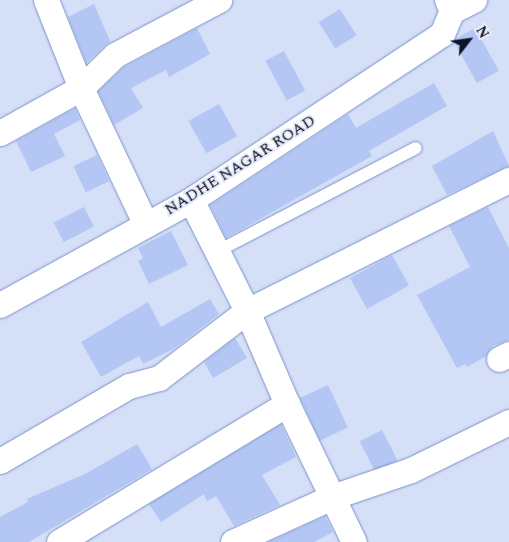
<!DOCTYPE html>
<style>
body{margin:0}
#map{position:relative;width:509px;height:542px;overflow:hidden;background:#d5dff7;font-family:Spectral,serif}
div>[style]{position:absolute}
.building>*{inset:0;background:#b3c6f4;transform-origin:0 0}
.roads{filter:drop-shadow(0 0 1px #7b92c8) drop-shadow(0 0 1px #7b92c8)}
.service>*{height:12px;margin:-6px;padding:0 6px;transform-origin:6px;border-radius:6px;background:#fff}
.minor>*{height:25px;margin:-12.5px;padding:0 12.5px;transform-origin:12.5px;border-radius:12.5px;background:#fff}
span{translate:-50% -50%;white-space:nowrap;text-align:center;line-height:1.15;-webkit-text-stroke:4px #e7ecf8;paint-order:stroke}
.street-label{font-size:16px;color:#0d1429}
.north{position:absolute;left:444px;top:15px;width:50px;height:50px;-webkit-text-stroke:4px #e7ecf8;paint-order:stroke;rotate:60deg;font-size:14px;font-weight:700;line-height:20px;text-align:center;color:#0d1429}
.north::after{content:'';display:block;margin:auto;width:18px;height:22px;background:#0d1429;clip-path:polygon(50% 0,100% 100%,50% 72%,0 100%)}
</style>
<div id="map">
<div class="building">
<i style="clip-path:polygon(94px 4px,110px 41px,86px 63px,68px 17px)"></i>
<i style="left:340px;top:9px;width:31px;height:25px;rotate:58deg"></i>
<i style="clip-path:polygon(197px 28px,210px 54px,169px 77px,166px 70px,131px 88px,143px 108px,114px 125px,98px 91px,124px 67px)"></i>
<i style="left:475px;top:28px;width:49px;height:25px;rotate:61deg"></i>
<i style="left:284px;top:51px;width:45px;height:21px;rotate:62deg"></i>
<i style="clip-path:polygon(434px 83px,447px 106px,369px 151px,372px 156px,226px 238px,210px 205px,348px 114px,356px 128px)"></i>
<i style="left:219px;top:104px;width:37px;height:35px;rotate:61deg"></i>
<i style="clip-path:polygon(75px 108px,80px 120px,54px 134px,65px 156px,31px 172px,16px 141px)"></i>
<i style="clip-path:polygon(493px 131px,509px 166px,447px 195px,432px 166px)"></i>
<i style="left:97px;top:155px;width:29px;height:26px;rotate:65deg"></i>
<i style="left:84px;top:207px;width:22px;height:34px;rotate:63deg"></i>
<i style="clip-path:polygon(488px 207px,509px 248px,509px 340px,493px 346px,485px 357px,467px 367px,465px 364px,457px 368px,417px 295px,470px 267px,449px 226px)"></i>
<i style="clip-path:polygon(171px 231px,188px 265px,149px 284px,138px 261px,143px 258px,138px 248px)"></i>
<i style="left:392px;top:255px;width:35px;height:48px;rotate:61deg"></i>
<i style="clip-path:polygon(210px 299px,219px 314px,175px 348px,143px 364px,139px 356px,101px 377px,81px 342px,148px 302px,161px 327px)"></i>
<i style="clip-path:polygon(235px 338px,247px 358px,213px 378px,204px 362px)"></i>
<i style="left:328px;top:385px;width:47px;height:31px;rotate:65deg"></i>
<i style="clip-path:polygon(281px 424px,296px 457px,262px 475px,280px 505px,234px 526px,216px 496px,207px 501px,204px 494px,161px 522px,149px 504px)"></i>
<i style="left:382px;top:430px;width:34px;height:25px;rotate:63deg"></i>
<i style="clip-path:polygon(137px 444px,152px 469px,29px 542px,0 542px,0 517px,28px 502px,27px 499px,87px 473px)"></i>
<i style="clip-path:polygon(325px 516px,333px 532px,314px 542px,268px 542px)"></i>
</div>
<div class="roads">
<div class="service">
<i style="left:216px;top:252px;width:225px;rotate:-27.5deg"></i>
</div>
<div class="minor">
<i style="left:46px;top:0;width:95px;rotate:68.3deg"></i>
<i style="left:81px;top:88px;width:149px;rotate:64.6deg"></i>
<i style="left:452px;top:11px;width:25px;rotate:-27deg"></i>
<i style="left:0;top:133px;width:93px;rotate:-29.1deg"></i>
<i style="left:81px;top:88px;width:47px;rotate:-44.1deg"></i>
<i style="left:115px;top:55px;width:118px;rotate:-27.9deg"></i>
<i style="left:191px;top:200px;width:124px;rotate:63.2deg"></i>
<i style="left:247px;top:311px;width:101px;rotate:66.7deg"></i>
<i style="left:287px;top:404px;width:153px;rotate:64.1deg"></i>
<i style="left:0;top:305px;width:218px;rotate:-28.8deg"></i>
<i style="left:191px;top:200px;width:301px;rotate:-33.5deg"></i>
<i style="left:442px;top:34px;width:25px;rotate:-67deg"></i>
<i style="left:452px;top:11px;width:12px;rotate:-114deg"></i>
<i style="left:499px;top:359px;width:11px;rotate:-27deg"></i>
<i style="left:0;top:461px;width:149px;rotate:-30.2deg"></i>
<i style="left:129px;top:386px;width:31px;rotate:-15deg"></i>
<i style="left:159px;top:378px;width:111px;rotate:-37.3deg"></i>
<i style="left:247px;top:311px;width:293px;rotate:-26.6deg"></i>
<i style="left:59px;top:542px;width:267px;rotate:-31.2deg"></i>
<i style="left:233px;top:542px;width:109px;rotate:-24.4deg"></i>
<i style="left:332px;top:497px;width:83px;rotate:-18.9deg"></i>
<i style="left:411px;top:470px;width:109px;rotate:-26.1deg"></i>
</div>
</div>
<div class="street-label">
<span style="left:240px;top:165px;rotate:-32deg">NADHE NAGAR ROAD</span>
</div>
<div class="north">N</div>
</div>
